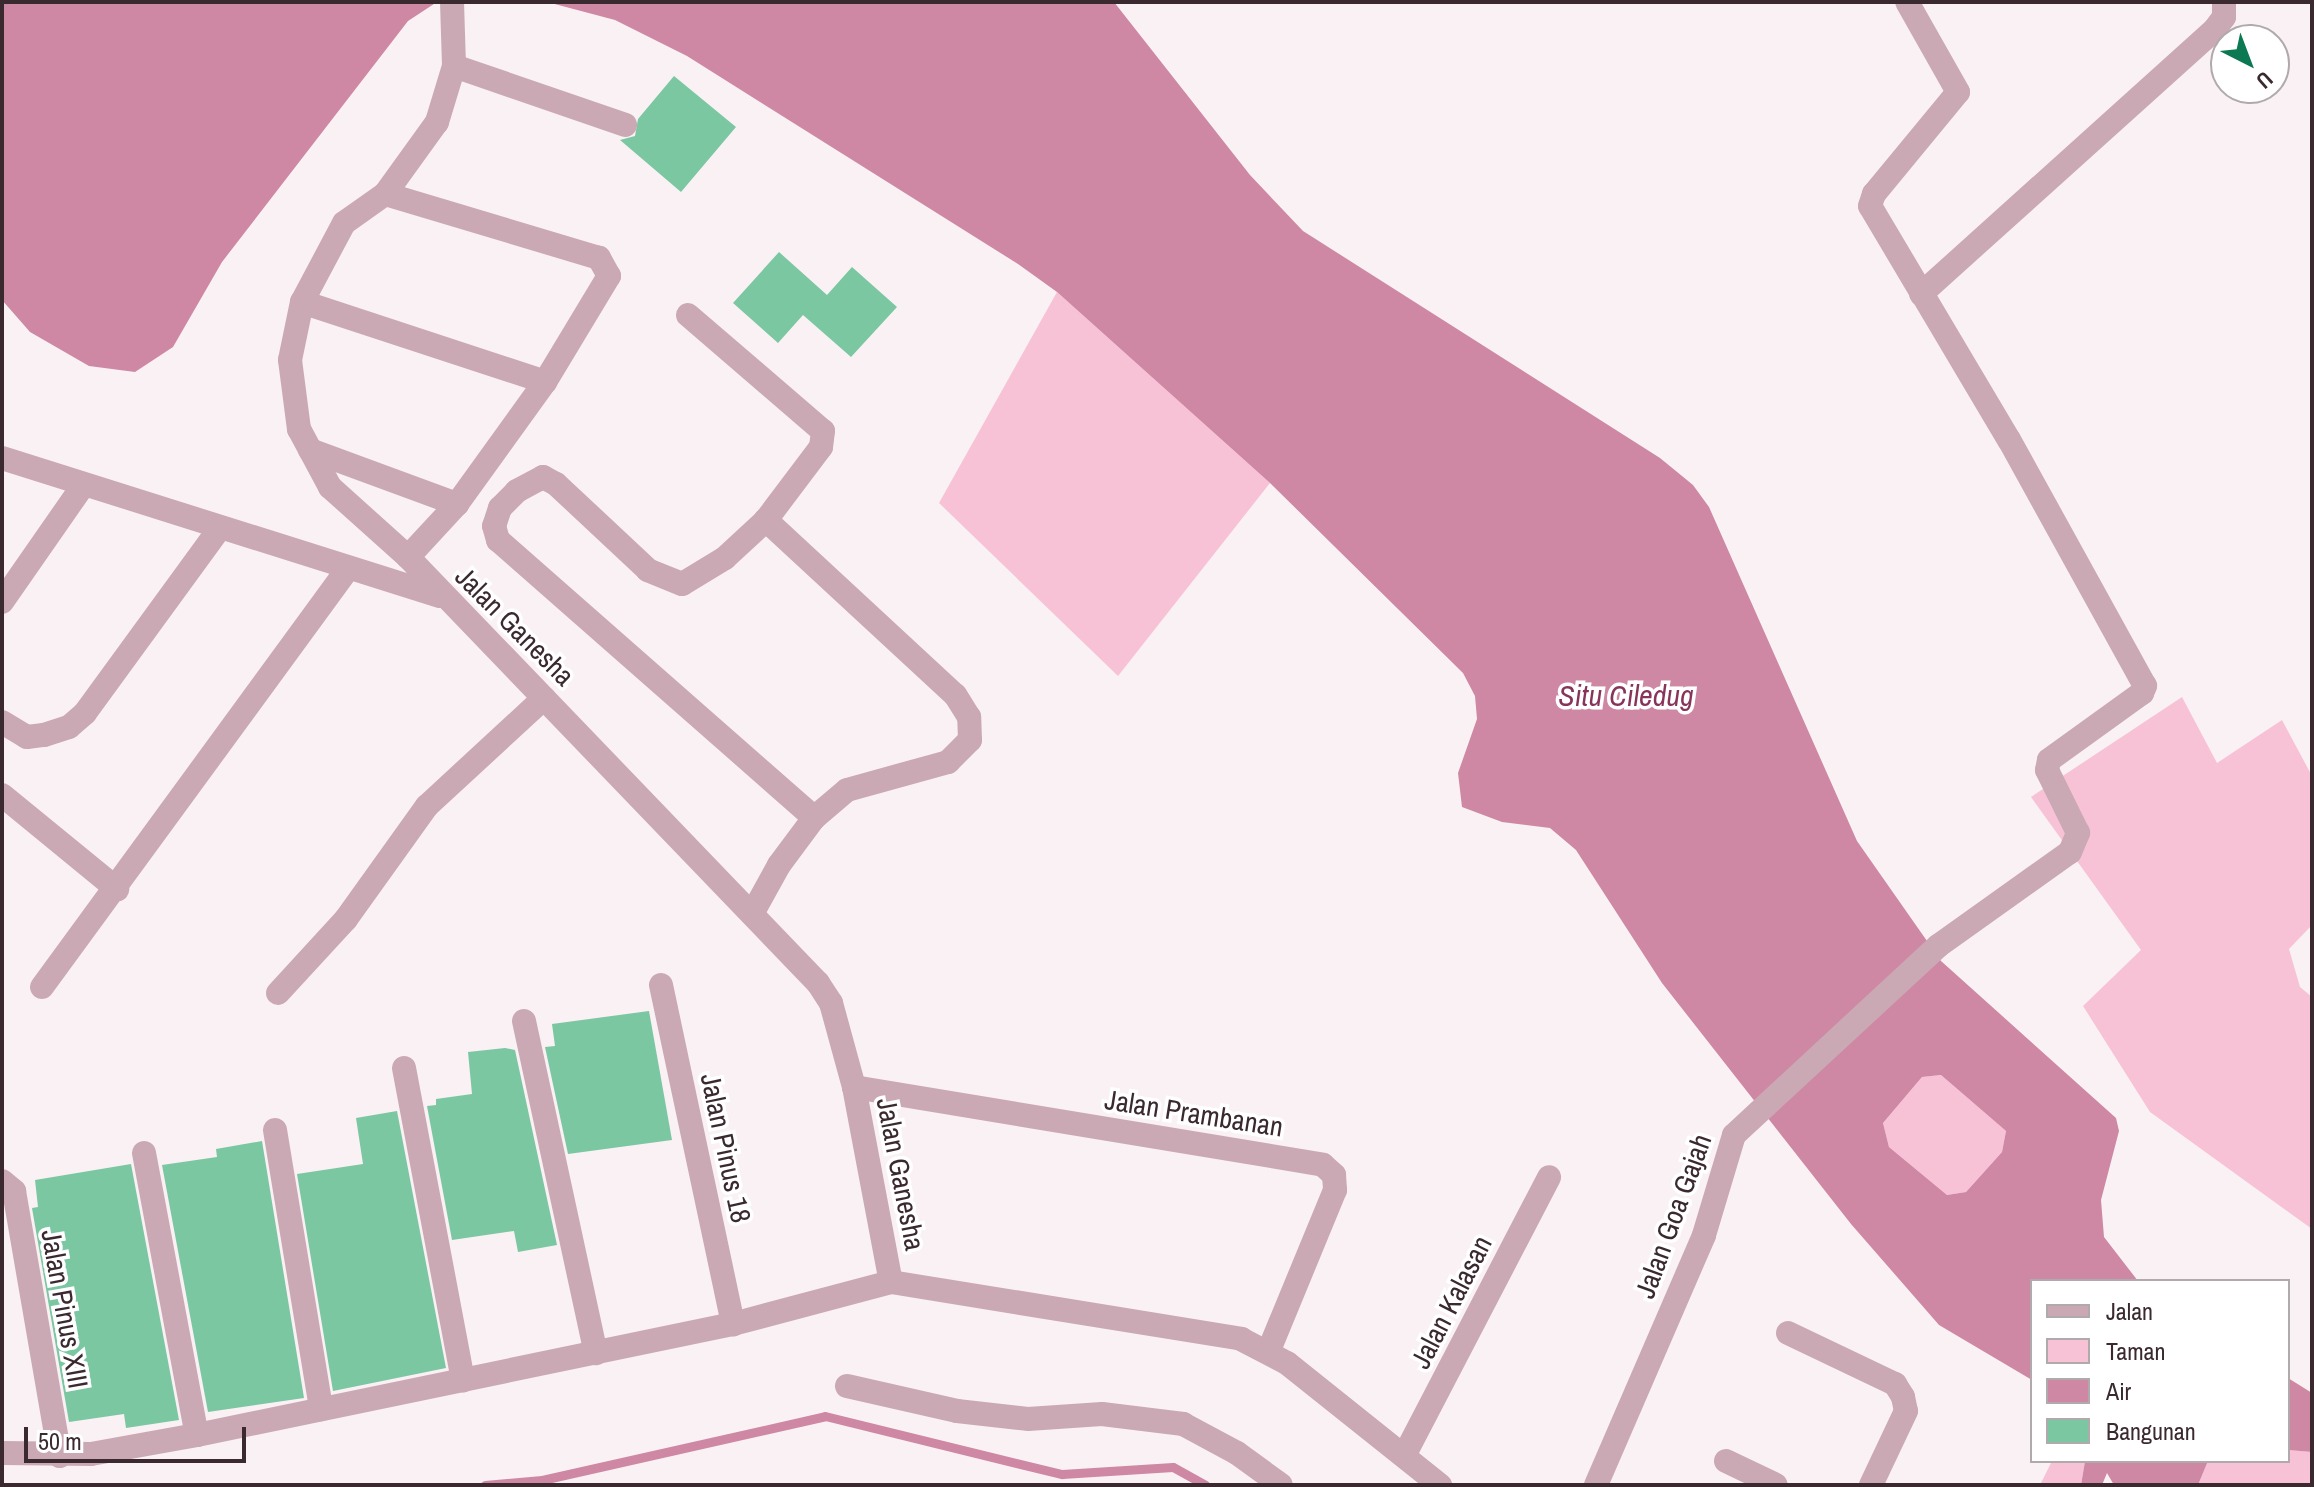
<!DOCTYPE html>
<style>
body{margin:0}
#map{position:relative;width:2314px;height:1487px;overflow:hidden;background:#faf1f4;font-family:"Archivo Narrow",sans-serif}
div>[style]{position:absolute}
.green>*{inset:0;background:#f8c2d6}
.water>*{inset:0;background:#ce88a3}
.stream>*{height:9px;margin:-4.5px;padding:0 4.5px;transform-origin:4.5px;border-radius:4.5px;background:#ce88a3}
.building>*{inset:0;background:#7bc7a2}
.minor>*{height:24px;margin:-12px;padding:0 12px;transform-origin:12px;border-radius:12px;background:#caa9b5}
span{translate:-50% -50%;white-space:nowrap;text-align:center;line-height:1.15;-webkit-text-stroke:7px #fff;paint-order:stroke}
.street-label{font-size:28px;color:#3a2a30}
.water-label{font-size:30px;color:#88335a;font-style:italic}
.frame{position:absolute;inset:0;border:4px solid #3a2a30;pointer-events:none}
.legend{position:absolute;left:2030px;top:1279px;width:260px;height:184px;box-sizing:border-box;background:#fff;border:2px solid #b0aaac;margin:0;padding:10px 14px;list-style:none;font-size:24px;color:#3a2a30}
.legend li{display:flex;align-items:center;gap:16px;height:40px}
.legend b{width:40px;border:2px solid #b0aaac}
.north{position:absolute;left:2210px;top:24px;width:80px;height:80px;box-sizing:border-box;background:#fff;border:2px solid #b0aaac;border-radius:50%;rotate:138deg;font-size:22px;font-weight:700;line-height:32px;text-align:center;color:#3a2a30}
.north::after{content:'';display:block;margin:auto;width:28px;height:36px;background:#0d7953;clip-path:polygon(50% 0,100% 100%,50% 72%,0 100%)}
.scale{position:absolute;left:24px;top:1427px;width:222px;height:36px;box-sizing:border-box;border:4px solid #3a2a30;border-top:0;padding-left:10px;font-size:24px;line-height:28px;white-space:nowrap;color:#3a2a30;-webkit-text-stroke:6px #fff;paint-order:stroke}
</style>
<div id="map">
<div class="green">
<i style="clip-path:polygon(1057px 292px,1270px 483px,1118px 676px,939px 503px)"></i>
<i style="clip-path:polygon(2182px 697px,2217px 763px,2282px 720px,2312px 776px,2312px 925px,2289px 949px,2300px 987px,2312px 997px,2312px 1229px,2150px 1112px,2083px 1006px,2141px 950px,2031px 797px)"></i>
<i style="clip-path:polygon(1941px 1075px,2006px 1131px,2002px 1152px,1966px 1192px,1947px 1195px,1889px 1147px,1883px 1123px,1922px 1077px)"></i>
<i style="clip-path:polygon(2288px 1450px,2312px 1452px,2312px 1485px,2198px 1485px,2208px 1461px,2288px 1461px)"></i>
<i style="clip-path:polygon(2052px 1461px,2085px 1461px,2081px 1485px,2040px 1485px)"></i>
</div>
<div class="water">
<i style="clip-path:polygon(2px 2px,437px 2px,408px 21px,222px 262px,173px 347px,135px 372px,89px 366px,30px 332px,2px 300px)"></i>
<i style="clip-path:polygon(evenodd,547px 2px,1114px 2px,1250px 175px,1303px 231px,1660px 458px,1693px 485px,1709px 507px,1857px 841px,1941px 961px,2116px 1118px,2119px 1131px,2101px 1200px,2104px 1237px,2138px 1281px,2032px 1281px,2032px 1380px,1939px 1325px,1851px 1224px,1662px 983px,1576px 850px,1550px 828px,1502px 822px,1462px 807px,1458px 773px,1477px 719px,1475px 696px,1463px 673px,1270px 483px,1057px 292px,1018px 264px,687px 56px,615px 20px,547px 2px,1941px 1075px,2006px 1131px,2002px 1152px,1966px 1192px,1947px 1195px,1889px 1147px,1883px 1123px,1922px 1077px,1941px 1075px)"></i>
<i style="clip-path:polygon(2288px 1378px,2312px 1393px,2312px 1452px,2288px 1450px)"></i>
<i style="clip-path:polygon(2085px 1461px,2208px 1461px,2198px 1485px,2114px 1485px,2107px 1473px,2102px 1485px,2081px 1485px)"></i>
</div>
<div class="stream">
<i style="left:485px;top:1485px;width:57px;rotate:-5deg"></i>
<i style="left:542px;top:1480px;width:290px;rotate:-12.7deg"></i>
<i style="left:825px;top:1416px;width:244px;rotate:13.8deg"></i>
<i style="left:1062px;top:1474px;width:111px;rotate:-3.6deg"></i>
<i style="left:1173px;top:1467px;width:37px;rotate:29deg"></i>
</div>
<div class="building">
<i style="clip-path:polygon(674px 76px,736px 127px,681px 192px,620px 140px,635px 136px,638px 119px)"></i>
<i style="clip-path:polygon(779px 252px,827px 295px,852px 267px,897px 307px,851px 357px,803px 315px,778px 343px,733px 303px)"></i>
<i style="clip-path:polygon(649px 1011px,672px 1140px,568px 1154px,545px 1047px,555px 1046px,552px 1024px)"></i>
<i style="clip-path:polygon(505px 1048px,515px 1050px,557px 1245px,518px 1252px,514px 1231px,452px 1240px,427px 1106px,436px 1105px,436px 1099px,472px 1094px,468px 1052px)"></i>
<i style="clip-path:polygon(397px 1111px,446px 1368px,333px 1391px,297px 1174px,363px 1164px,356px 1118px)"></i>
<i style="clip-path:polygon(262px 1141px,304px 1398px,208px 1412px,162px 1165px,217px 1157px,216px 1149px)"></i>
<i style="clip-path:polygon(131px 1164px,179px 1420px,126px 1428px,124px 1414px,69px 1422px,32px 1208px,38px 1207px,35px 1180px)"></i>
</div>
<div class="minor">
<i style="left:452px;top:2px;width:64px;rotate:88.2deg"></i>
<i style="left:454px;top:66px;width:59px;rotate:106.9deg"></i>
<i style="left:437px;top:122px;width:89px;rotate:125.8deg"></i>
<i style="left:385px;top:194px;width:50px;rotate:144.7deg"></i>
<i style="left:344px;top:223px;width:89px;rotate:118deg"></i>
<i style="left:302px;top:302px;width:59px;rotate:101.7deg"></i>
<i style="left:290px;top:360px;width:70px;rotate:82.6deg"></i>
<i style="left:299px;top:429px;width:66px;rotate:61.9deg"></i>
<i style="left:330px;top:487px;width:105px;rotate:41.9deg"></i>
<i style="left:408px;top:557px;width:591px;rotate:46.1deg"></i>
<i style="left:818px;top:983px;width:24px;rotate:57deg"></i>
<i style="left:831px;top:1003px;width:87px;rotate:74.7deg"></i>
<i style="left:854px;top:1087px;width:198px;rotate:79.3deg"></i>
<i style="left:454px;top:66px;width:181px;rotate:19deg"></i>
<i style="left:1921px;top:294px;width:396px;rotate:-42deg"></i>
<i style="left:2215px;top:29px;width:15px;rotate:-53deg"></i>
<i style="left:2224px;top:17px;width:15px;rotate:-90deg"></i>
<i style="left:302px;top:302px;width:256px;rotate:18.2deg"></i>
<i style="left:688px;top:315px;width:178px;rotate:40.7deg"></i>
<i style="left:823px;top:431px;width:16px;rotate:97deg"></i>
<i style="left:821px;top:447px;width:91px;rotate:127deg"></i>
<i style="left:766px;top:520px;width:56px;rotate:137.2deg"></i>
<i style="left:725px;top:558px;width:50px;rotate:148.8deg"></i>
<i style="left:682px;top:584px;width:37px;rotate:-158deg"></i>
<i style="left:648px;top:570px;width:126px;rotate:-136.9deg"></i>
<i style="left:556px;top:484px;width:15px;rotate:-152deg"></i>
<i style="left:543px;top:477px;width:30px;rotate:152deg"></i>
<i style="left:517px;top:491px;width:24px;rotate:135deg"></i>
<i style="left:500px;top:508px;width:19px;rotate:108deg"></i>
<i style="left:494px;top:526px;width:15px;rotate:74deg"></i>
<i style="left:498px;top:540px;width:421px;rotate:41.3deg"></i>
<i style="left:310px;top:450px;width:157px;rotate:20.2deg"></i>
<i style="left:457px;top:504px;width:150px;rotate:-54.2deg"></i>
<i style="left:545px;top:382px;width:124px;rotate:-58.9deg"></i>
<i style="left:609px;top:276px;width:21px;rotate:-119deg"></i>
<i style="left:599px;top:258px;width:223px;rotate:-163.3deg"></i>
<i style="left:2px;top:458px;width:459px;rotate:17.5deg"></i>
<i style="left:408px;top:557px;width:72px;rotate:-47.2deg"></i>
<i style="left:2px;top:602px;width:140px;rotate:-55.2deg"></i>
<i style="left:2px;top:722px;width:29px;rotate:31deg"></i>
<i style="left:27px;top:737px;width:17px;rotate:-7deg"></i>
<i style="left:44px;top:735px;width:26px;rotate:-18deg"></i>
<i style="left:69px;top:727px;width:21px;rotate:-41deg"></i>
<i style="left:85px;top:713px;width:228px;rotate:-53.9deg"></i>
<i style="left:2px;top:795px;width:149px;rotate:39.3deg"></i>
<i style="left:752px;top:914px;width:56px;rotate:-61.1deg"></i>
<i style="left:779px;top:865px;width:59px;rotate:-53.3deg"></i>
<i style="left:814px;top:818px;width:43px;rotate:-40.3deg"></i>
<i style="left:847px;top:790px;width:105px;rotate:-15.5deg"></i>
<i style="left:948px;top:762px;width:31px;rotate:-45deg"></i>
<i style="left:970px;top:740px;width:23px;rotate:-92deg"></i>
<i style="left:969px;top:717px;width:26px;rotate:-122deg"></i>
<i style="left:955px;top:695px;width:258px;rotate:-137.2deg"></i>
<i style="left:661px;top:985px;width:347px;rotate:78deg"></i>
<i style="left:42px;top:987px;width:517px;rotate:-53.82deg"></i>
<i style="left:278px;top:993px;width:100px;rotate:-47.4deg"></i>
<i style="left:346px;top:919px;width:139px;rotate:-54.4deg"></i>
<i style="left:427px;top:806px;width:159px;rotate:-42.7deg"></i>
<i style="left:524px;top:1021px;width:340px;rotate:77.8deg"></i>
<i style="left:404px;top:1068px;width:318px;rotate:79.3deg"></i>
<i style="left:854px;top:1087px;width:475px;rotate:9.4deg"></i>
<i style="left:1323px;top:1165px;width:15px;rotate:42deg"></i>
<i style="left:1334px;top:1175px;width:15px;rotate:86deg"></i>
<i style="left:1335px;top:1190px;width:173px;rotate:112.4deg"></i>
<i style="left:275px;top:1130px;width:283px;rotate:80.6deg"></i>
<i style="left:144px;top:1153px;width:287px;rotate:79.4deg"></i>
<i style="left:2px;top:1181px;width:16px;rotate:40deg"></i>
<i style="left:14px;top:1191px;width:269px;rotate:80.2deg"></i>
<i style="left:1788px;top:1333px;width:119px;rotate:25.5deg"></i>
<i style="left:1895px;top:1384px;width:15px;rotate:58deg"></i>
<i style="left:1903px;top:1397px;width:14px;rotate:78deg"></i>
<i style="left:1906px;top:1411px;width:82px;rotate:115.3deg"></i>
<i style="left:847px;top:1386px;width:113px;rotate:12.8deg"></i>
<i style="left:957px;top:1411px;width:71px;rotate:6.4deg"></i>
<i style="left:1028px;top:1419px;width:74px;rotate:-3.9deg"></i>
<i style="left:1102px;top:1414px;width:82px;rotate:7deg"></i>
<i style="left:1183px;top:1424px;width:61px;rotate:28.2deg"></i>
<i style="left:1237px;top:1453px;width:54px;rotate:36deg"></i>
<i style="left:2px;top:1453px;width:89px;rotate:0.6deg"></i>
<i style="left:91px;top:1454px;width:108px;rotate:-10.2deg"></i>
<i style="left:197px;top:1435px;width:547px;rotate:-11.7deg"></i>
<i style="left:733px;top:1324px;width:163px;rotate:-14.9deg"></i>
<i style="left:891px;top:1282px;width:355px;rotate:9.2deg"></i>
<i style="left:1241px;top:1339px;width:52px;rotate:27.6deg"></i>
<i style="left:1287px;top:1363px;width:196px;rotate:38.6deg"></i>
<i style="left:1405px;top:1454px;width:312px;rotate:-62.5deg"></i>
<i style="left:1726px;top:1461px;width:55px;rotate:25.6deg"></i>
<i style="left:1596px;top:1485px;width:272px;rotate:-66.6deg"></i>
<i style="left:1704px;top:1235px;width:104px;rotate:-73.3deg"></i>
<i style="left:1734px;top:1135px;width:278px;rotate:-42.8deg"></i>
<i style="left:1938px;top:946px;width:162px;rotate:-35.5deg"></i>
<i style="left:2070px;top:852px;width:21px;rotate:-67deg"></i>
<i style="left:2078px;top:833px;width:70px;rotate:-116.2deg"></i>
<i style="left:2047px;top:770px;width:10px;rotate:-79deg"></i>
<i style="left:2049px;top:760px;width:115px;rotate:-35.8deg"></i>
<i style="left:2142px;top:693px;width:8px;rotate:-67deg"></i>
<i style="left:2145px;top:686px;width:281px;rotate:-118.9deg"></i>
<i style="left:2009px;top:440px;width:272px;rotate:-120.7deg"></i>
<i style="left:1870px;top:206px;width:13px;rotate:-72deg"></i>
<i style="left:1874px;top:194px;width:132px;rotate:-50.5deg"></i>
<i style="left:1958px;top:92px;width:103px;rotate:-119.5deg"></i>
</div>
<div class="street-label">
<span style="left:515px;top:626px;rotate:45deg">Jalan Ganesha</span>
<span style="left:1194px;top:1113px;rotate:9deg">Jalan Prambanan</span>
<span style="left:726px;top:1148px;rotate:78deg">Jalan Pinus 18</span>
<span style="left:901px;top:1174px;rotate:79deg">Jalan Ganesha</span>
<span style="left:1673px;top:1216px;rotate:-70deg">Jalan Goa Gajah</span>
<span style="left:1451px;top:1302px;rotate:-63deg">Jalan Kalasan</span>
<span style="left:65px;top:1309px;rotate:80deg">Jalan Pinus XIII</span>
</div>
<div class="water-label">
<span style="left:1626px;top:695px">Situ Ciledug</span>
</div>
<div class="frame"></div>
<ul class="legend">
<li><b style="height:10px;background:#caa9b5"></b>Jalan</li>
<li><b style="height:22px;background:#f8c2d6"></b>Taman</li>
<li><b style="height:22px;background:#ce88a3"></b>Air</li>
<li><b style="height:22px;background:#7bc7a2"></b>Bangunan</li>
</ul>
<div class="north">U</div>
<div class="scale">50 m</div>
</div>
